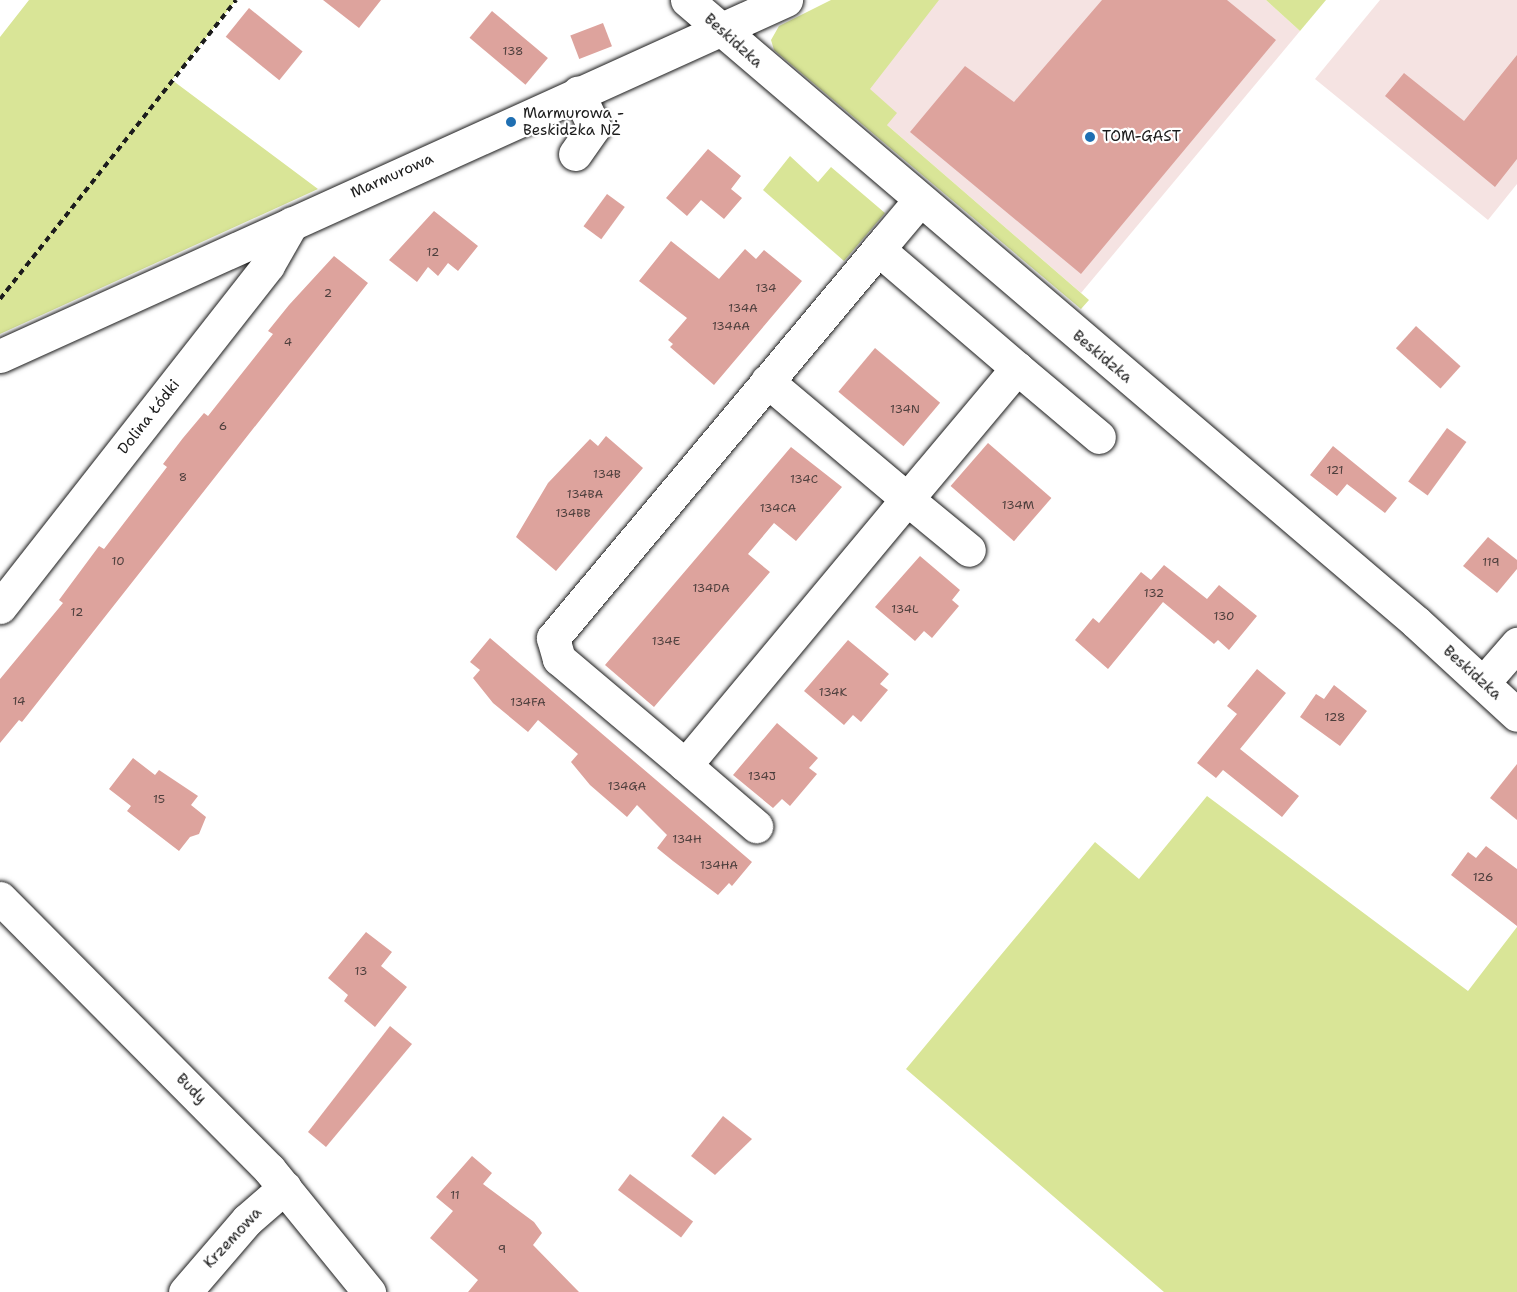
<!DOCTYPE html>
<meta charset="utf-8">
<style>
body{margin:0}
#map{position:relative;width:1517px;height:1292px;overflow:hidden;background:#fff;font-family:"Shantell Sans",sans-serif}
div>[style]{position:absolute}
.built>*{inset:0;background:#f5e3e2}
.green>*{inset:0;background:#d9e597}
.building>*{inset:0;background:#dda39d;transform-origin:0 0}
.path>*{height:4px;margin-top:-2px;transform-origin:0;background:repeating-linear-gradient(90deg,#1c1c1c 0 6px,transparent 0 10.5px)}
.roads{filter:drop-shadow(0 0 2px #1c1c1c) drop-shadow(0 0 2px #1c1c1c)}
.minor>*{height:33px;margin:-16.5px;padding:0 16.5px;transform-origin:16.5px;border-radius:16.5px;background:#fff}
.dots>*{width:16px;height:16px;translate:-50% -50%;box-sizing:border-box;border:3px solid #fff;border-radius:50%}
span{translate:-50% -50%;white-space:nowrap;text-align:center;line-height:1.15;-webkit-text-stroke:4.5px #fff;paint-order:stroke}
.number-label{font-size:12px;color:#4c3e3c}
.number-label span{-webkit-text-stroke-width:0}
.street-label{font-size:15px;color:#1c1c1c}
.poi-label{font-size:15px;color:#1c1c1c}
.left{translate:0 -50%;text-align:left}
</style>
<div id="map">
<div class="built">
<i style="clip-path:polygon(837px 0,1266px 0,1300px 31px,1081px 293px,797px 47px)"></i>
<i style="clip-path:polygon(1380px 0,1517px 0,1517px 184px,1488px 220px,1315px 79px)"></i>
</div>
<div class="green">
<i style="clip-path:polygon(29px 0,236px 0,172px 80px,318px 189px,0 334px,0 37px)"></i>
<i style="clip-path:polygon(831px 0,939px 0,870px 89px,897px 113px,887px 125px,1089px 300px,1081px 309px,774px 50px,771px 40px,779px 26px)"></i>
<i style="clip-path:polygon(1266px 0,1326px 0,1300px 31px)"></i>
<i style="clip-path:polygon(790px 156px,818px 182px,831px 167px,885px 213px,844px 261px,763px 190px)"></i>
<i style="clip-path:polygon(1207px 796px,1468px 991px,1517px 927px,1517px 1292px,1164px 1292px,906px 1069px,1095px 842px,1139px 879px)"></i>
</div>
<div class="building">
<i style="clip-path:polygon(323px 0,381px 0,359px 28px)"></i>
<i style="clip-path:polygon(1102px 0,1227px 0,1276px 40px,1081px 274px,910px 132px,965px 66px,1014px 102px)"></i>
<i style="left:249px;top:8px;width:69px;height:37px;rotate:39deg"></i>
<i style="left:492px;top:11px;width:73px;height:35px;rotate:40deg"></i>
<i style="left:603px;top:23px;width:25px;height:35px;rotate:69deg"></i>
<i style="clip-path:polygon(1517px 55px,1517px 159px,1495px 187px,1385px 96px,1404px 73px,1464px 121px)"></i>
<i style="clip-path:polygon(708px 149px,741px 176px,731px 189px,742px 198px,724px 219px,701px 200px,687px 216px,666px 198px)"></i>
<i style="left:607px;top:194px;width:22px;height:40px;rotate:36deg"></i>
<i style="clip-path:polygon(434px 211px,478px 246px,458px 271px,448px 263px,438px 276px,428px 267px,417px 282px,389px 260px)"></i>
<i style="clip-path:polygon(671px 241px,719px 279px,745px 249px,756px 259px,764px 250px,802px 281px,714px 385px,670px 347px,673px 344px,668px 340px,687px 318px,639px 281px)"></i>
<i style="clip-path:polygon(334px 256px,368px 283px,22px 722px,19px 720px,0 743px,0 679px,63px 603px,59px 600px,99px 546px,104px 549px,167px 467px,163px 464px,183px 438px,204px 413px,208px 416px,273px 334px,268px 331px,289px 305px)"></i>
<i style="left:1416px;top:326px;width:60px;height:30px;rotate:42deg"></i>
<i style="left:875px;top:348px;width:85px;height:57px;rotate:40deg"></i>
<i style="left:1447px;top:428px;width:24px;height:66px;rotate:36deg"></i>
<i style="clip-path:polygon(606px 436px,643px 468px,556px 571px,516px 537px,548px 483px,590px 439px,598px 446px)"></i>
<i style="left:988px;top:443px;width:84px;height:57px;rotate:41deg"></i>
<i style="clip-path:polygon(1333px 446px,1397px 498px,1385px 513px,1347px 484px,1337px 496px,1310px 475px)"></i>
<i style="clip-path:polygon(791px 447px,842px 487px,796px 541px,774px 523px,748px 554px,770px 572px,654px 707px,605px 665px)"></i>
<i style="clip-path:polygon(1488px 537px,1517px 560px,1517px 569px,1497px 593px,1463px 566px)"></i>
<i style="clip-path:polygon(920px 556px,960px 590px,952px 600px,959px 606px,932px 638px,924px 631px,915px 641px,875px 607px)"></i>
<i style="clip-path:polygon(1164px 565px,1207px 599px,1219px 585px,1257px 616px,1229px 650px,1218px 640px,1214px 644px,1163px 602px,1108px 669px,1075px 640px,1093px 618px,1099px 623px,1141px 572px,1151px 580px)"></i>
<i style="clip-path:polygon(490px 638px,752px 862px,732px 886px,729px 883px,718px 895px,673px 861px,657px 848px,667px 835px,637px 805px,627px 817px,590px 785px,571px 762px,578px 754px,538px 720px,528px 732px,493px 703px,473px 678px,480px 670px,470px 662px)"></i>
<i style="clip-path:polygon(848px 640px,889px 674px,880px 684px,888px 690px,861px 722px,853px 715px,844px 725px,804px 691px)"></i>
<i style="clip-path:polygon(1257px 669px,1286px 693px,1240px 749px,1299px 796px,1282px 817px,1223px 770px,1216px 778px,1197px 763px,1237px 714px,1227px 706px)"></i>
<i style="clip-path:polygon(1334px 685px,1367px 711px,1340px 746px,1300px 717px,1316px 694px,1324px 699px)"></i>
<i style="clip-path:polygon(777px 723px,818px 758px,809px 768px,817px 774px,790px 806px,782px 799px,773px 808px,733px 775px)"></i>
<i style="clip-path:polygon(133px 758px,155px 775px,159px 770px,198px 796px,191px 805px,206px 817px,199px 834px,190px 837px,179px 851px,127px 811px,131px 806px,109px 789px)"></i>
<i style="clip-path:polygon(1517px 764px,1517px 820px,1490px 798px)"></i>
<i style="clip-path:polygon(1486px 846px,1517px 869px,1517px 926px,1451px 875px,1468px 852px,1476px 858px)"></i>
<i style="clip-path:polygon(366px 932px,392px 952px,381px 966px,407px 987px,375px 1027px,344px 1001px,348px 995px,328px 978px)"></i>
<i style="clip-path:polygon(390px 1026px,412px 1044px,326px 1147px,308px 1132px)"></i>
<i style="clip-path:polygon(723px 1116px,752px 1139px,715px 1175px,691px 1156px)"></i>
<i style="clip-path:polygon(472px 1156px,492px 1173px,483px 1184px,534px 1222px,542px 1233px,533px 1245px,579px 1292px,468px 1292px,478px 1280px,430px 1238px,453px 1211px,436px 1197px)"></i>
<i style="left:630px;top:1174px;width:79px;height:20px;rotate:37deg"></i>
</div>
<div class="path">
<i style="left:0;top:299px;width:381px;rotate:-51.7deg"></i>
</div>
<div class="roads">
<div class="minor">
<i style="left:687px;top:0;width:958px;rotate:40.47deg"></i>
<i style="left:1416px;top:622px;width:137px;rotate:42.6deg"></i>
<i style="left:575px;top:154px;width:33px;rotate:-55deg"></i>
<i style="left:594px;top:127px;width:38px;rotate:-115deg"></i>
<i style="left:878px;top:249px;width:183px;rotate:40.6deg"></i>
<i style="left:1017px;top:368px;width:171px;rotate:130deg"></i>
<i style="left:907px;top:499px;width:80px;rotate:39.4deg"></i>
<i style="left:0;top:356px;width:863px;rotate:-24.37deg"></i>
<i style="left:1017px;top:368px;width:107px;rotate:40.1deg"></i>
<i style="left:767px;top:381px;width:183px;rotate:40.1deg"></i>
<i style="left:907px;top:499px;width:346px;rotate:129.8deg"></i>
<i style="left:685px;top:765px;width:165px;rotate:-139.9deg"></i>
<i style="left:559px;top:659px;width:22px;rotate:-106deg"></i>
<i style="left:553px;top:638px;width:519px;rotate:-50.08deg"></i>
<i style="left:886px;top:240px;width:51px;rotate:-49.8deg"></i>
<i style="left:0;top:607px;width:434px;rotate:-51.9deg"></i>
<i style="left:268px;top:265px;width:48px;rotate:-60.3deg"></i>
<i style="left:1483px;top:683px;width:52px;rotate:-48.9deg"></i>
<i style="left:685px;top:765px;width:94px;rotate:40.7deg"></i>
<i style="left:0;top:898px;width:382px;rotate:45.2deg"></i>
<i style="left:269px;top:1169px;width:159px;rotate:50.9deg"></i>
<i style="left:185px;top:1292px;width:95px;rotate:-49.3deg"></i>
<i style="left:247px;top:1220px;width:50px;rotate:-41deg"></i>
</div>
</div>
<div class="dots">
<i style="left:511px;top:122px;background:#1f6fb2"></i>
<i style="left:1090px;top:137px;background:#1f6fb2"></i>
</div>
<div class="number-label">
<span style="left:513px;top:52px">138</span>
<span style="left:433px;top:253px">12</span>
<span style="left:766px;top:289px">134</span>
<span style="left:328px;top:294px">2</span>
<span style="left:743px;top:309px">134A</span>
<span style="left:731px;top:327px">134AA</span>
<span style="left:288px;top:343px">4</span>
<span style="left:905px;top:410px">134N</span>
<span style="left:223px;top:427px">6</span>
<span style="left:1335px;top:471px">121</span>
<span style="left:607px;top:475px">134B</span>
<span style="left:183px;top:478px">8</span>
<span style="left:804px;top:480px">134C</span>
<span style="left:585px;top:495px">134BA</span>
<span style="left:1018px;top:506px">134M</span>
<span style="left:778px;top:509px">134CA</span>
<span style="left:573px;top:514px">134BB</span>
<span style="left:118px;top:562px">10</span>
<span style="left:1491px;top:563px">119</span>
<span style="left:711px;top:589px">134DA</span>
<span style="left:1154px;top:594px">132</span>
<span style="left:905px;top:610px">134L</span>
<span style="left:77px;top:613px">12</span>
<span style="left:1224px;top:617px">130</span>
<span style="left:666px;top:642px">134E</span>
<span style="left:833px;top:693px">134K</span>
<span style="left:19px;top:702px">14</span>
<span style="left:528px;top:703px">134FA</span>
<span style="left:1335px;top:718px">128</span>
<span style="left:762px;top:777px">134J</span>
<span style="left:627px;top:787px">134GA</span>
<span style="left:159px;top:800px">15</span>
<span style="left:687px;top:840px">134H</span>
<span style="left:719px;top:866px">134HA</span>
<span style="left:1483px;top:878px">126</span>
<span style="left:361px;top:972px">13</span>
<span style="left:455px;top:1196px">11</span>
<span style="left:502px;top:1250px">9</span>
</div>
<div class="street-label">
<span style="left:733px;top:41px;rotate:42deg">Beskidzka</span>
<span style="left:392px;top:176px;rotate:-24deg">Marmurowa</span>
<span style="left:1102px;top:357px;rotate:40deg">Beskidzka</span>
<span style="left:149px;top:417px;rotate:-52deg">Dolina Łódki</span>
<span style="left:1472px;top:673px;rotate:42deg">Beskidzka</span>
<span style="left:191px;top:1089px;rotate:45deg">Budy</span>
<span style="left:233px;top:1238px;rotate:-47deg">Krzemowa</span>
</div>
<div class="poi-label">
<span class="left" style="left:523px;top:122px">Marmurowa -<br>Beskidzka NŻ</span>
<span class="left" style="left:1102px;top:137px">TOM-GAST</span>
</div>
</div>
